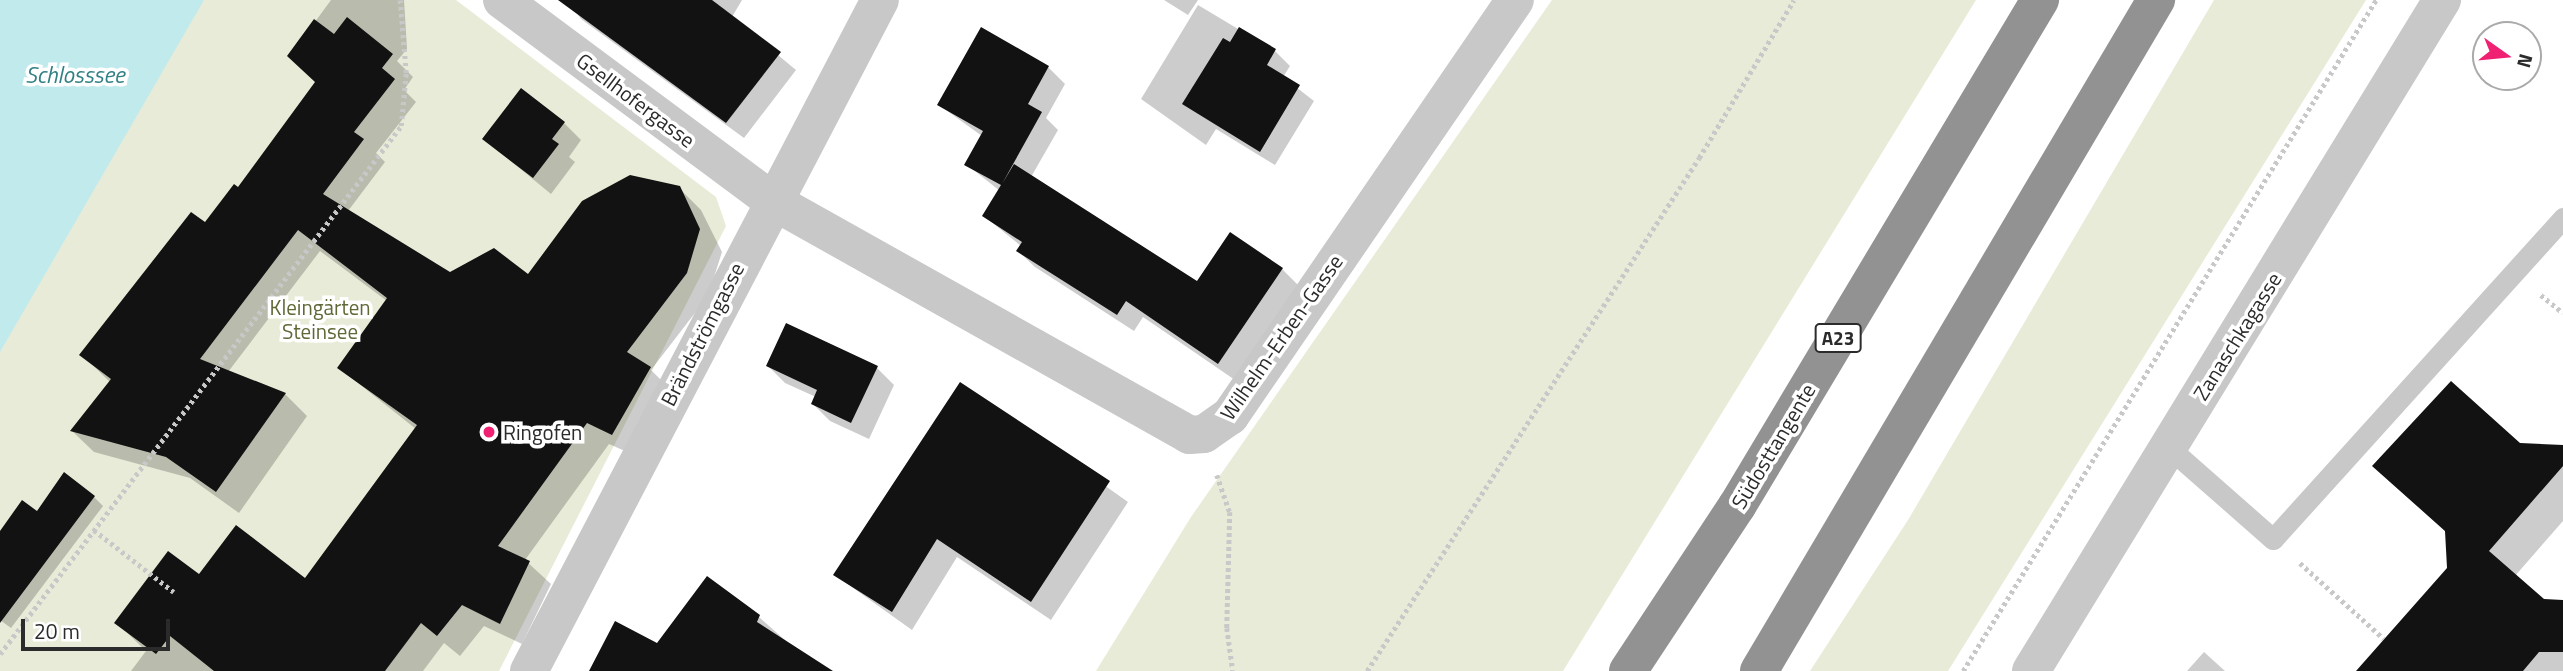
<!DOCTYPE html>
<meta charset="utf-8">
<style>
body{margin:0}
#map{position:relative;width:2563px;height:671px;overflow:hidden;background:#fff;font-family:"Titillium Web",sans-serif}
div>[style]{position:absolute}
.green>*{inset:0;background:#e8ebd7}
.water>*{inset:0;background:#c1eaec}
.shadow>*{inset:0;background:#0003}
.building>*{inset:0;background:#121212}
.path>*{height:4.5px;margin-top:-2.25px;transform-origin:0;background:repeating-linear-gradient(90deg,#c8c8c8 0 3.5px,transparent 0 7px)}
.service>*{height:21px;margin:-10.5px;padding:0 10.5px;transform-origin:10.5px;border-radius:10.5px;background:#c8c8c8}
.minor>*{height:38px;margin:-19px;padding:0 19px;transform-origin:19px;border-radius:19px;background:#c8c8c8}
.motorway>*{height:38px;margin:-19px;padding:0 19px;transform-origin:19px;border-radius:19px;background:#929292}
.dots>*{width:19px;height:19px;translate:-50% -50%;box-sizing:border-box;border:4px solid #fff;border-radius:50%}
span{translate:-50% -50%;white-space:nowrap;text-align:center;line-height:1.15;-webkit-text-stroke:7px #fff;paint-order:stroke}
.shield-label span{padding:2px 5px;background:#fff;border:2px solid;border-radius:5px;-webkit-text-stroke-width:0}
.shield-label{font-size:19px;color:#2b2b2b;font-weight:700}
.street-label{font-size:21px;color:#2b2b2b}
.park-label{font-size:21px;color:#5f6937}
.poi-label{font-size:21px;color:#2b2b2b}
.left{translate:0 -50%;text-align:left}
.water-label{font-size:23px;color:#318084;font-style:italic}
.north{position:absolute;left:2472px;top:21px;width:70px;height:70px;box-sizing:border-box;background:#fff;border:2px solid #aaa;border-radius:50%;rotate:105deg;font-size:19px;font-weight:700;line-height:28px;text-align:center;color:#2b2b2b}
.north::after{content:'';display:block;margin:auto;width:24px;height:32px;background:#f02072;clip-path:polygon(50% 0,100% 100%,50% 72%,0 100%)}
.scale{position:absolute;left:21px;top:619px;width:149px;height:32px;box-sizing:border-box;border:4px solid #2b2b2b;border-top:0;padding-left:9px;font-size:21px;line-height:24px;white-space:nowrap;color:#2b2b2b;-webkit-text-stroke:5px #fff;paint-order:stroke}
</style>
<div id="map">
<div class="green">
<i style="clip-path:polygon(0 0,456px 0,716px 197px,726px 226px,499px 671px,0 671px)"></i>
<i style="clip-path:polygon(1552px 0,1976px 0,1563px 671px,1096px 671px,1191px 517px)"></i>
<i style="clip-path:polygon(2214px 0,2366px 0,1948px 671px,1810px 671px,1908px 520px)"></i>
</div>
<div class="water">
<i style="clip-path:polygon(0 0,204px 0,0 352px)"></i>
</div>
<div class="shadow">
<i style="clip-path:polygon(331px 0,404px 0,407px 49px,397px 61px,413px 77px,404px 90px,416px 102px,376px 153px,385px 162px,348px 211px,450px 274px,529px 276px,679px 188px,701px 210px,722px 252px,708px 296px,651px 370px,671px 390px,634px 455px,609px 444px,525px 560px,551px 584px,522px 644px,484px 626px,460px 656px,444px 643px,423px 671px,131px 671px,146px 651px,117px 623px,200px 577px,306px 580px,416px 429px,339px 368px,387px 301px,320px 251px,228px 372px,285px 394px,307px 416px,239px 513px,190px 478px,94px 452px,72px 431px,110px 382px,81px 354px,238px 190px,317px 83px,290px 56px)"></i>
<i style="clip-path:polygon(567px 0,742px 0,732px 17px,796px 70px,744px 138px,581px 19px)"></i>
<i style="clip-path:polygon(1164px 0,1198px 0,1188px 15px)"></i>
<i style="clip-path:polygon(1198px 5px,1275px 51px,1290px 66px,1283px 77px,1314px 101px,1275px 165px,1216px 129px,1206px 145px,1141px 99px)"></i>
<i style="clip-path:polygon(1048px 67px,1065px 84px,1046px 118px,1058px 130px,1031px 177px,1198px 283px,1282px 269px,1299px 286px,1235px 380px,1143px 317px,1134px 331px,1035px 267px,1018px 251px,1021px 246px,984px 216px,1000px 191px,966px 164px,982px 136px,939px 105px)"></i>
<i style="clip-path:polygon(564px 123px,581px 140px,569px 157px,575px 162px,551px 194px,484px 139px)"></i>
<i style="clip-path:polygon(768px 366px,877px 368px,894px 385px,869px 439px,830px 421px,813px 404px,816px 397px,785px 383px)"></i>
<i style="clip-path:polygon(961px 384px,1128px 502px,1051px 620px,957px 557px,912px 630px,835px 575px)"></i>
<i style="clip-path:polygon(2520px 445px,2563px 447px,2563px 521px,2515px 576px,2558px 614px,2563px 608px,2563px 671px,2358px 671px,2449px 569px,2447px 533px,2374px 466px)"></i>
<i style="clip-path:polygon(94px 497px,103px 506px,11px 628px,0 620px,0 534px,37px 513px)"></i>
<i style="clip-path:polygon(759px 617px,802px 655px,789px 671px,738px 671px)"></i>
<i style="clip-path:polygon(2204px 652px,2225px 671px,2187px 671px)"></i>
</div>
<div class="building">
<i style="clip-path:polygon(558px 0,712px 0,781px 52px,726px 123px)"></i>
<i style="clip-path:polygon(347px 17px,393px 54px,382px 68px,395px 79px,354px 132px,364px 139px,323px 194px,450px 272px,494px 248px,528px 274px,582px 201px,630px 175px,680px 186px,700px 229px,687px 273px,627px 352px,651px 367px,612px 435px,587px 423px,498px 546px,530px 561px,500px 624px,462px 605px,437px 636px,421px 623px,385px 671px,214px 671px,170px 636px,156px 654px,114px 623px,168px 551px,199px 574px,236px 525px,305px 578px,417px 425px,337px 368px,387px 298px,298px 230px,200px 359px,286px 393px,216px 492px,166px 457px,70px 431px,111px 379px,79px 355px,191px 212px,205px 222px,234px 184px,238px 187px,315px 82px,287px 56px,314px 19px,334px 34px)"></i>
<i style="clip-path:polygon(981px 27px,1049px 66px,1028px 104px,1042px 112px,1002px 184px,1014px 164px,1197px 281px,1230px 232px,1283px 268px,1218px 364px,1126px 301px,1117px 315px,1016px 251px,1022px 242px,982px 216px,1001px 185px,964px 165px,983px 131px,937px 105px)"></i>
<i style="clip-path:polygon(1239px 27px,1276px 49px,1267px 65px,1300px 85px,1260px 152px,1182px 104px,1223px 38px,1230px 42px)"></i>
<i style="clip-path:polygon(521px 88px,565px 122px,552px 139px,559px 144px,533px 178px,482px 139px)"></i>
<i style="clip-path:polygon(786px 323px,878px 366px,851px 423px,811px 404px,817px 390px,766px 366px)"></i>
<i style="clip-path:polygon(2451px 381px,2520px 443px,2563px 445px,2563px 466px,2489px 551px,2544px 599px,2563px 600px,2563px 652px,2539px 652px,2523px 671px,2356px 671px,2447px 568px,2445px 531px,2372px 466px)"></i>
<i style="clip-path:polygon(960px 382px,1110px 481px,1031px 602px,937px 539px,892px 612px,833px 575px)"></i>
<i style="clip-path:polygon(64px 472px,95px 496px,0 623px,0 531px,22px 500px,37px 511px)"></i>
<i style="clip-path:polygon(707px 576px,760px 615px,757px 622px,833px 671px,589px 671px,615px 621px,657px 643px)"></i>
</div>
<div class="path">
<i style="left:2541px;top:295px;width:28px;rotate:39deg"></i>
<i style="left:1217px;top:475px;width:39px;rotate:71deg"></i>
<i style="left:1230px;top:512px;width:116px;rotate:91.5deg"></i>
<i style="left:1227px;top:628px;width:43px;rotate:82.1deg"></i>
<i style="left:94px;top:530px;width:101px;rotate:37.8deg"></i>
<i style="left:2300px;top:563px;width:113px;rotate:42.1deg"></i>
<i style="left:0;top:654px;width:663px;rotate:-52.78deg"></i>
<i style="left:401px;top:126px;width:53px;rotate:-84.6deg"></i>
<i style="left:406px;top:73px;width:73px;rotate:-94.7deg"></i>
<i style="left:1367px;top:671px;width:611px;rotate:-57.09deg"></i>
<i style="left:1699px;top:158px;width:184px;rotate:-59deg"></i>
<i style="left:1963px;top:671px;width:788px;rotate:-58.39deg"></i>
</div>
<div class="service">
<i style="left:2167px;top:446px;width:141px;rotate:41.3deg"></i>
<i style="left:2273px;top:539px;width:433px;rotate:-47.9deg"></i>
</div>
<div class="minor">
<i style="left:502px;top:0;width:335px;rotate:36.6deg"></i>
<i style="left:771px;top:200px;width:480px;rotate:29.3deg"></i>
<i style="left:1189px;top:435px;width:15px;rotate:-4deg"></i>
<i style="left:1204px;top:434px;width:32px;rotate:-35deg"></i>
<i style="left:1230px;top:416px;width:504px;rotate:-55.59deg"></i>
<i style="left:529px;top:671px;width:757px;rotate:-62.39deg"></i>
<i style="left:2031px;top:671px;width:787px;rotate:-58.51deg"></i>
</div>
<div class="motorway">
<i style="left:1628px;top:671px;width:198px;rotate:-56.6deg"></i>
<i style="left:1737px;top:506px;width:590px;rotate:-59.09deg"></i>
<i style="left:1759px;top:671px;width:780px;rotate:-59.39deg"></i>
</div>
<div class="dots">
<i style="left:489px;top:432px;background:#f02072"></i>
</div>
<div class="shield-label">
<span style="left:1838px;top:338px">A23</span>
</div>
<div class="street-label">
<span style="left:636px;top:100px;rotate:37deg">Gsellhofergasse</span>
<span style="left:702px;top:334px;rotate:-63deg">Brändströmgasse</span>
<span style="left:2237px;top:336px;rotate:-58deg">Zanaschkagasse</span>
<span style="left:1281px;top:337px;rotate:-55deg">Wilhelm-Erben-Gasse</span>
<span style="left:1773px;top:446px;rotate:-59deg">Südosttangente</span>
</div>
<div class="park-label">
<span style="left:320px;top:319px">Kleingärten<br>Steinsee</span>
</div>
<div class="poi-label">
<span class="left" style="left:503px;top:432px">Ringofen</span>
</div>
<div class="water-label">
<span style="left:75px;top:75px">Schlosssee</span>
</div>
<div class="north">N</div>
<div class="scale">20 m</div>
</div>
